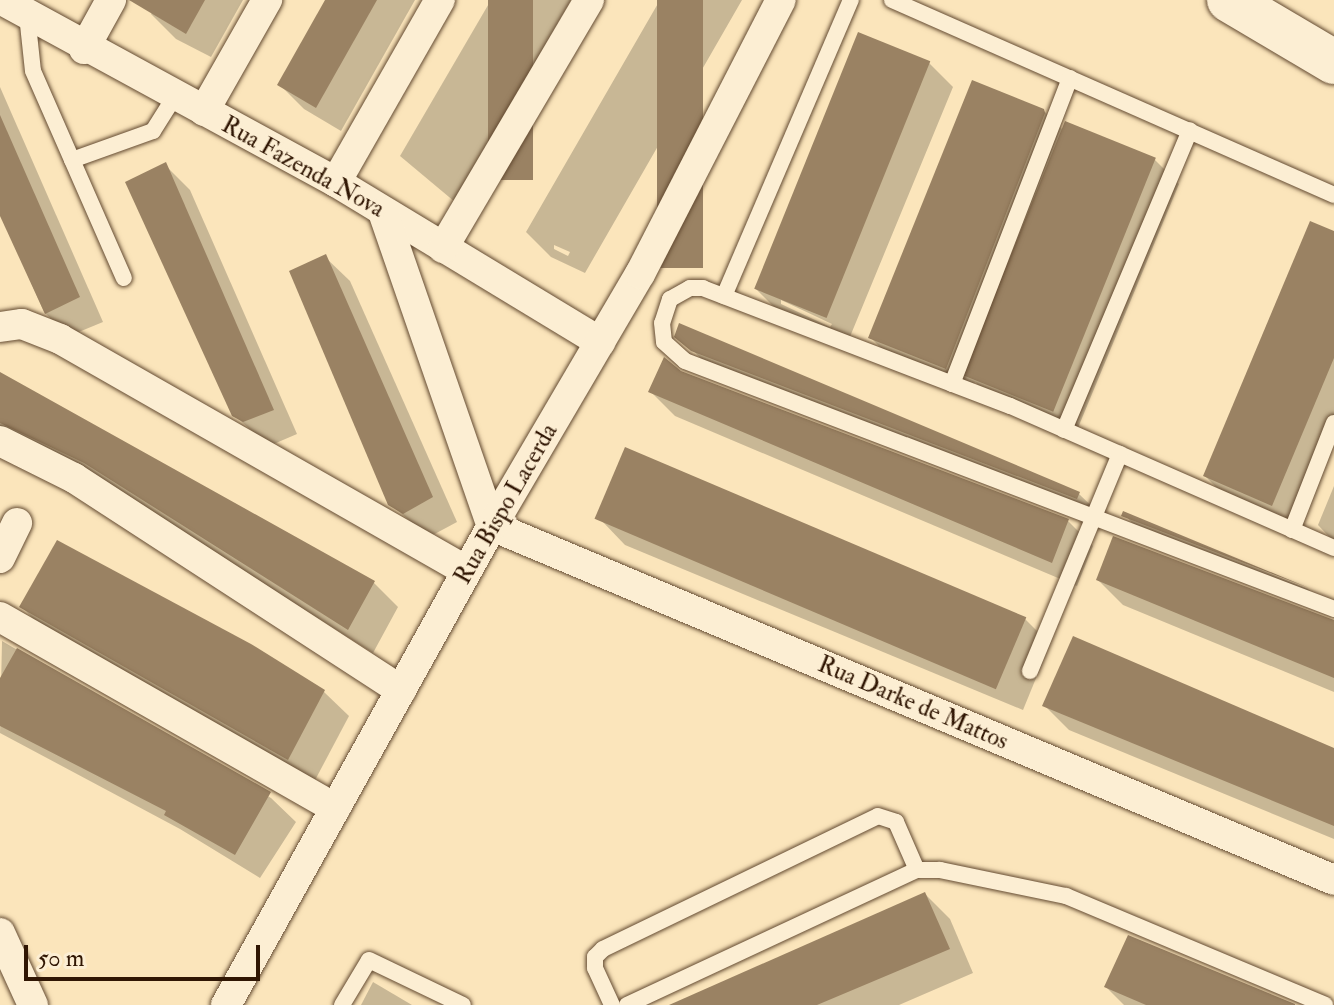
<!DOCTYPE html>
<style>
body{margin:0}
#map{position:relative;width:1334px;height:1005px;overflow:hidden;background:#fbe5bb;font-family:"IM FELL Double Pica",serif}
div>[style]{position:absolute}
.shadow>*{inset:0;background:#0003}
.building>*{inset:0;background:#9a8263;transform-origin:0 0}
.roads{filter:drop-shadow(0 0 2px #634a31) drop-shadow(0 0 2px #634a31)}
.service>*{height:16px;margin:-8px;padding:0 8px;transform-origin:8px;border-radius:8px;background:#fceed3}
.minor>*{height:30px;margin:-15px;padding:0 15px;transform-origin:15px;border-radius:15px;background:#fceed3}
.secondary>*{height:44px;margin:-22px;padding:0 22px;transform-origin:22px;border-radius:22px;background:#fceed3}
span{translate:-50% -50%;white-space:nowrap;text-align:center;line-height:1.15;-webkit-text-stroke:6px #fceed3;paint-order:stroke}
.street-label{font-size:24px;color:#301603}
.scale{position:absolute;left:24px;top:945px;width:236px;height:36px;box-sizing:border-box;border:4px solid #301603;border-top:0;padding-left:10px;font-size:24px;line-height:28px;white-space:nowrap;color:#301603;-webkit-text-stroke:6px #fceed3;paint-order:stroke}
</style>
<div id="map">
<div class="shadow">
<i style="clip-path:polygon(159px 0,243px 0,211px 57px,176px 39px,151px 14px)"></i>
<i style="clip-path:polygon(328px 0,415px 0,341px 131px,304px 109px,279px 84px)"></i>
<i style="clip-path:polygon(491px 0,571px 0,455px 202px,400px 156px)"></i>
<i style="clip-path:polygon(evenodd,660px 0,742px 0,585px 273px,551px 257px,526px 232px,660px 0,554px 245px,570px 252px,568px 256px,554px 249px,554px 245px)"></i>
<i style="clip-path:polygon(evenodd,928px 62px,953px 87px,847px 344px,780px 313px,755px 288px,928px 62px,781px 300px,832px 324px,830px 327px,781px 304px,781px 300px)"></i>
<i style="clip-path:polygon(0 87px,103px 322px,69px 336px,44px 312px,0 212px)"></i>
<i style="clip-path:polygon(1043px 110px,1064px 131px,1154px 159px,1179px 184px,1075px 435px,994px 401px,975px 382px,971px 392px,895px 362px,870px 337px)"></i>
<i style="clip-path:polygon(165px 165px,190px 190px,297px 434px,269px 446px,234px 415px)"></i>
<i style="clip-path:polygon(1334px 234px,1334px 441px,1297px 529px,1230px 501px,1205px 476px)"></i>
<i style="clip-path:polygon(325px 257px,350px 281px,457px 522px,429px 537px,390px 504px)"></i>
<i style="clip-path:polygon(677px 334px,1079px 494px,1104px 518px,718px 376px)"></i>
<i style="clip-path:polygon(680px 373px,1068px 521px,1093px 546px,1077px 586px,675px 416px,651px 392px)"></i>
<i style="clip-path:polygon(0 374px,373px 582px,398px 607px,373px 653px,109px 486px,0 445px)"></i>
<i style="clip-path:polygon(1334px 486px,1334px 542px,1318px 525px)"></i>
<i style="clip-path:polygon(1124px 514px,1308px 589px,1327px 608px,1148px 540px)"></i>
<i style="clip-path:polygon(601px 520px,1025px 619px,1050px 644px,1023px 710px,625px 545px)"></i>
<i style="clip-path:polygon(1098px 580px,1334px 620px,1334px 692px,1123px 605px)"></i>
<i style="clip-path:polygon(22px 607px,324px 692px,349px 716px,313px 784px,46px 632px)"></i>
<i style="clip-path:polygon(2px 641px,271px 798px,296px 822px,260px 878px,180px 829px,0 733px)"></i>
<i style="clip-path:polygon(1044px 705px,1334px 750px,1334px 839px,1069px 730px)"></i>
<i style="clip-path:polygon(925px 894px,950px 919px,973px 973px,899px 1005px,674px 1005px)"></i>
<i style="clip-path:polygon(373px 982px,412px 1005px,361px 1005px)"></i>
<i style="clip-path:polygon(1106px 987px,1291px 1005px,1124px 1005px)"></i>
</div>
<div class="building">
<i style="clip-path:polygon(129px 0,205px 0,186px 34px)"></i>
<i style="clip-path:polygon(325px 0,377px 0,316px 108px,277px 85px)"></i>
<i style="left:488px;top:0;width:45px;height:180px"></i>
<i style="left:657px;top:0;width:46px;height:268px"></i>
<i style="left:858px;top:32px;width:78px;height:277px;rotate:22deg"></i>
<i style="clip-path:polygon(972px 80px,1044px 109px,1045px 113px,946px 369px,868px 338px)"></i>
<i style="clip-path:polygon(0 115px,80px 297px,45px 314px,0 216px)"></i>
<i style="left:1065px;top:121px;width:98px;height:274px;rotate:22deg"></i>
<i style="clip-path:polygon(166px 162px,274px 410px,243px 422px,232px 416px,125px 182px)"></i>
<i style="clip-path:polygon(1310px 221px,1334px 231px,1334px 358px,1272px 506px,1203px 476px)"></i>
<i style="clip-path:polygon(326px 254px,433px 497px,403px 514px,388px 505px,289px 271px)"></i>
<i style="clip-path:polygon(679px 323px,1080px 492px,1077px 499px,691px 351px,674px 337px)"></i>
<i style="clip-path:polygon(664px 357px,681px 371px,1069px 519px,1052px 563px,648px 392px)"></i>
<i style="clip-path:polygon(0 372px,375px 581px,348px 630px,84px 463px,0 423px)"></i>
<i style="left:625px;top:447px;width:436px;height:78px;rotate:23deg"></i>
<i style="clip-path:polygon(1123px 511px,1309px 588px,1121px 516px)"></i>
<i style="clip-path:polygon(1113px 536px,1334px 620px,1334px 678px,1096px 580px)"></i>
<i style="clip-path:polygon(57px 540px,251px 644px,325px 690px,288px 760px,19px 607px)"></i>
<i style="clip-path:polygon(1073px 636px,1334px 748px,1334px 826px,1042px 706px)"></i>
<i style="clip-path:polygon(17px 648px,271px 792px,235px 855px,164px 815px,166px 811px,0 726px,0 678px)"></i>
<i style="clip-path:polygon(925px 892px,950px 949px,817px 1005px,669px 1005px)"></i>
<i style="clip-path:polygon(1128px 935px,1295px 1004px,1295px 1005px,1146px 1005px,1104px 987px)"></i>
</div>
<div class="roads">
<div class="service">
<i style="left:892px;top:0;width:483px;rotate:23.8deg"></i>
<i style="left:27px;top:15px;width:56px;rotate:83.9deg"></i>
<i style="left:33px;top:71px;width:226px;rotate:66.3deg"></i>
<i style="left:72px;top:160px;width:86px;rotate:-19.7deg"></i>
<i style="left:153px;top:131px;width:41px;rotate:-57.8deg"></i>
<i style="left:724px;top:296px;width:322px;rotate:-66.8deg"></i>
<i style="left:952px;top:384px;width:328px;rotate:-68.9deg"></i>
<i style="left:1064px;top:430px;width:325px;rotate:-67.2deg"></i>
<i style="left:1292px;top:530px;width:115px;rotate:-68.6deg"></i>
<i style="left:1334px;top:548px;width:354px;rotate:-156.3deg"></i>
<i style="left:1010px;top:406px;width:329px;rotate:-159deg"></i>
<i style="left:703px;top:288px;width:13px;rotate:180deg"></i>
<i style="left:690px;top:288px;width:23px;rotate:151deg"></i>
<i style="left:670px;top:299px;width:25px;rotate:108deg"></i>
<i style="left:662px;top:323px;width:19px;rotate:84deg"></i>
<i style="left:664px;top:342px;width:28px;rotate:42deg"></i>
<i style="left:685px;top:361px;width:695px;rotate:20.91deg"></i>
<i style="left:1030px;top:671px;width:235px;rotate:-67.5deg"></i>
<i style="left:342px;top:1005px;width:52px;rotate:-59deg"></i>
<i style="left:369px;top:960px;width:104px;rotate:25.6deg"></i>
<i style="left:612px;top:1005px;width:41px;rotate:-114.7deg"></i>
<i style="left:595px;top:968px;width:11px;rotate:-90deg"></i>
<i style="left:595px;top:957px;width:11px;rotate:-45deg"></i>
<i style="left:603px;top:949px;width:305px;rotate:-25.8deg"></i>
<i style="left:878px;top:816px;width:19px;rotate:18deg"></i>
<i style="left:896px;top:822px;width:52px;rotate:66.4deg"></i>
<i style="left:627px;top:1005px;width:320px;rotate:-25deg"></i>
<i style="left:917px;top:870px;width:23px"></i>
<i style="left:940px;top:870px;width:129px;rotate:11.7deg"></i>
<i style="left:1066px;top:896px;width:281px;rotate:22.8deg"></i>
</div>
<div class="minor">
<i style="left:2px;top:0;width:380px;rotate:28.6deg"></i>
<i style="left:336px;top:182px;width:309px;rotate:31.2deg"></i>
<i style="left:84px;top:49px;width:56px;rotate:-61.1deg"></i>
<i style="left:204px;top:111px;width:128px;rotate:-60.4deg"></i>
<i style="left:336px;top:182px;width:210px;rotate:-60.3deg"></i>
<i style="left:383px;top:212px;width:332px;rotate:70.9deg"></i>
<i style="left:443px;top:248px;width:288px;rotate:-59.5deg"></i>
<i style="left:0;top:327px;width:22px;rotate:-8deg"></i>
<i style="left:22px;top:324px;width:41px;rotate:21.5deg"></i>
<i style="left:60px;top:339px;width:468px;rotate:29.7deg"></i>
<i style="left:0;top:441px;width:83px;rotate:26.6deg"></i>
<i style="left:74px;top:478px;width:390px;rotate:33deg"></i>
<i style="left:492px;top:526px;width:913px;rotate:22.8deg"></i>
<i style="left:0;top:558px;width:39px;rotate:-64deg"></i>
<i style="left:0;top:617px;width:386px;rotate:29.7deg"></i>
<i style="left:0;top:933px;width:79px;rotate:65.4deg"></i>
<i style="left:226px;top:1005px;width:548px;rotate:-60.96deg"></i>
<i style="left:492px;top:526px;width:292px;rotate:-59.6deg"></i>
<i style="left:640px;top:274px;width:308px;rotate:-62.8deg"></i>
</div>
<div class="secondary">
<i style="left:1229px;top:0;width:122px;rotate:30.6deg"></i>
</div>
</div>
<div class="street-label">
<span style="left:303px;top:167px;rotate:29deg">Rua Fazenda Nova</span>
<span style="left:506px;top:504px;rotate:-60deg">Rua Bispo Lacerda</span>
<span style="left:913px;top:703px;rotate:23deg">Rua Darke de Mattos</span>
</div>
<div class="scale">50 m</div>
</div>
